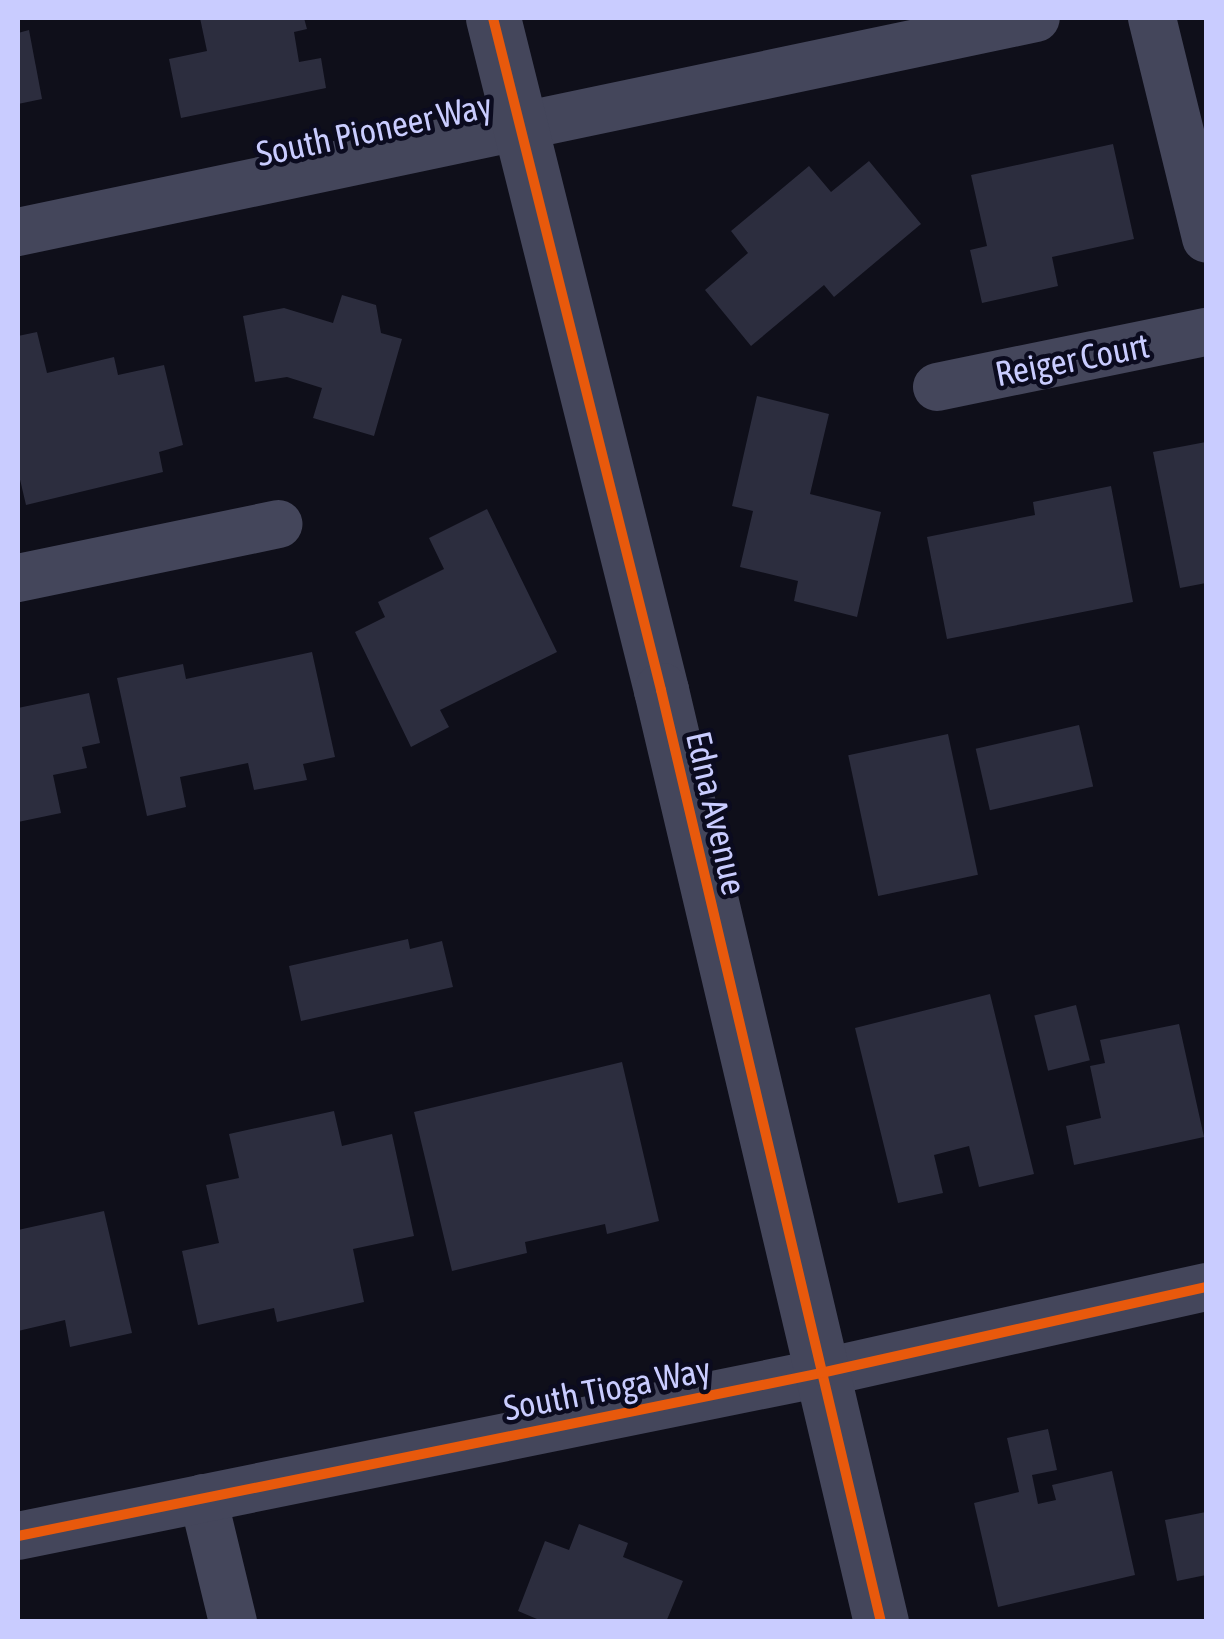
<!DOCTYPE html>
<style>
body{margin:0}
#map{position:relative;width:1224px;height:1639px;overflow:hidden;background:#0f0f1a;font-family:"Asap Condensed",sans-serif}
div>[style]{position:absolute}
.building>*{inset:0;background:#2c2d3e;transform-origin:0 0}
.minor>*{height:48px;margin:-24px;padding:0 24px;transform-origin:24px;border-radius:24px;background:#44465b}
.tertiary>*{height:55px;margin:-27.5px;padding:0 27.5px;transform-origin:27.5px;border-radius:27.5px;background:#44465b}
.cycleway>*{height:10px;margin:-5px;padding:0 5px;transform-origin:5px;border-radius:5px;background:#e8590c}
span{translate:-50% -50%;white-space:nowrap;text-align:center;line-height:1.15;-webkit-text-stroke:9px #0b0b1f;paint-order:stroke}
.street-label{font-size:35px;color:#c9ccff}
.frame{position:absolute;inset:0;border:20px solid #c9ccff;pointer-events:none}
</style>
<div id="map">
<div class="building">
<i style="clip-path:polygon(200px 18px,304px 18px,307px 29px,294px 32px,299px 62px,321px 58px,326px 88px,181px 118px,169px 59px,207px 51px)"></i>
<i style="clip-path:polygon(29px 30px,42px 99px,18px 104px,18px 33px)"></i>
<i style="clip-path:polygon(1113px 144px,1134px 239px,1052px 257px,1058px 286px,982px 303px,970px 250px,987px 246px,971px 175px)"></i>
<i style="clip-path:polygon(869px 161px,921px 224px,834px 297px,824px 285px,751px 346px,705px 290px,748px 253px,731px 231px,809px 166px,831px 192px)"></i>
<i style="clip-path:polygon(342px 295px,376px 305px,381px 333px,402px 339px,374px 436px,313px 418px,322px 388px,287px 377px,255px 382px,243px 316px,284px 308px,333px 323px)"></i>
<i style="clip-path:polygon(37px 332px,47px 373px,114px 357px,118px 375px,164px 365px,183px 445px,159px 452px,163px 472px,26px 505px,18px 471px,18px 336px)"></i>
<i style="clip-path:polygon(757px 396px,829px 414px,810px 494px,881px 512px,857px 617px,794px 601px,798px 581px,740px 567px,753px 511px,732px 506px)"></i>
<i style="clip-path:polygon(1206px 442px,1206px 583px,1180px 588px,1153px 452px)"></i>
<i style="clip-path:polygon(1111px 486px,1133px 602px,947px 639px,927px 537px,1035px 515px,1033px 502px)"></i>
<i style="clip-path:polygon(487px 509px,557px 652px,440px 710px,449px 727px,411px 747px,355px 632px,385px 617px,378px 602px,444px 569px,429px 538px)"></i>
<i style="clip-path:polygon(312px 652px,335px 757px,303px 764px,307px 780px,254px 790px,248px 763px,180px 777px,186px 807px,147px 816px,117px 678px,183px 664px,186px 679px)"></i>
<i style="clip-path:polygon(89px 693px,100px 743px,82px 747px,87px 768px,53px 775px,61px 813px,18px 822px,18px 708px)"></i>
<i style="left:1079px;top:725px;width:63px;height:106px;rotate:77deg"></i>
<i style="left:948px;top:734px;width:144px;height:102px;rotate:78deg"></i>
<i style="clip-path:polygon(408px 939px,410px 949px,442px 941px,453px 987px,301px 1021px,289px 966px)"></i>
<i style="clip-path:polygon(990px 994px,1034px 1174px,979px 1187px,969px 1146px,934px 1155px,943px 1193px,898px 1203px,855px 1028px)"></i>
<i style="left:1076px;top:1005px;width:57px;height:43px;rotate:76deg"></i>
<i style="clip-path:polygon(1179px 1024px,1204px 1137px,1074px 1165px,1066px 1126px,1101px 1118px,1090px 1066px,1105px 1063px,1100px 1040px)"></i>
<i style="clip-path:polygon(622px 1062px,659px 1221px,607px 1234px,605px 1224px,525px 1242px,527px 1253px,452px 1271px,414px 1112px)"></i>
<i style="clip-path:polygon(334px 1111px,342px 1146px,392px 1134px,414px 1236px,353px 1249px,364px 1302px,277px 1322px,274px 1308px,198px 1325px,182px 1251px,219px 1243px,206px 1185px,239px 1178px,229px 1134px)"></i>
<i style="clip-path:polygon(104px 1211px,132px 1333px,70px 1347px,65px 1320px,18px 1331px,18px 1230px)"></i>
<i style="clip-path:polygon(1048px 1429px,1057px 1470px,1032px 1475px,1038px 1504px,1056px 1500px,1052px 1485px,1112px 1471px,1135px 1575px,998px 1607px,974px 1503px,1019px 1492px,1007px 1438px)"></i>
<i style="clip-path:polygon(1206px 1512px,1206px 1575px,1177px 1581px,1165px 1520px)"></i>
<i style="clip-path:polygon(579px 1524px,628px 1543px,623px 1557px,683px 1581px,666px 1622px,544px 1622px,518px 1611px,545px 1541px,569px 1550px)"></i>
</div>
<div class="minor">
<i style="left:1152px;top:18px;width:227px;rotate:76.2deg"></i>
<i style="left:18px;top:232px;width:1040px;rotate:-11.87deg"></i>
<i style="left:937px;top:387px;width:275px;rotate:-11.6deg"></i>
<i style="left:18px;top:578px;width:266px;rotate:-11.7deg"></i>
<i style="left:203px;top:1498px;width:128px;rotate:76.4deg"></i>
<i style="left:18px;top:1536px;width:819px;rotate:-11.47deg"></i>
<i style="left:821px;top:1373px;width:394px;rotate:-12.6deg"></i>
</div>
<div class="tertiary">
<i style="left:493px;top:18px;width:693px;rotate:75.96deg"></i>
<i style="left:661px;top:690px;width:958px;rotate:76.72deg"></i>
</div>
<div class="cycleway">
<i style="left:493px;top:18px;width:693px;rotate:75.96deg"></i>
<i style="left:661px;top:690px;width:958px;rotate:76.72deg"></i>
<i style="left:18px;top:1536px;width:819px;rotate:-11.47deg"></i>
<i style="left:821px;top:1373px;width:394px;rotate:-12.6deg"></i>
</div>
<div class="street-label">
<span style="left:374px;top:129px;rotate:-12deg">South Pioneer Way</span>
<span style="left:1072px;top:359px;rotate:-11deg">Reiger Court</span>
<span style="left:717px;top:813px;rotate:77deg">Edna Avenue</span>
<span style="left:607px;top:1388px;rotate:-11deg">South Tioga Way</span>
</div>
<div class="frame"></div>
</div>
